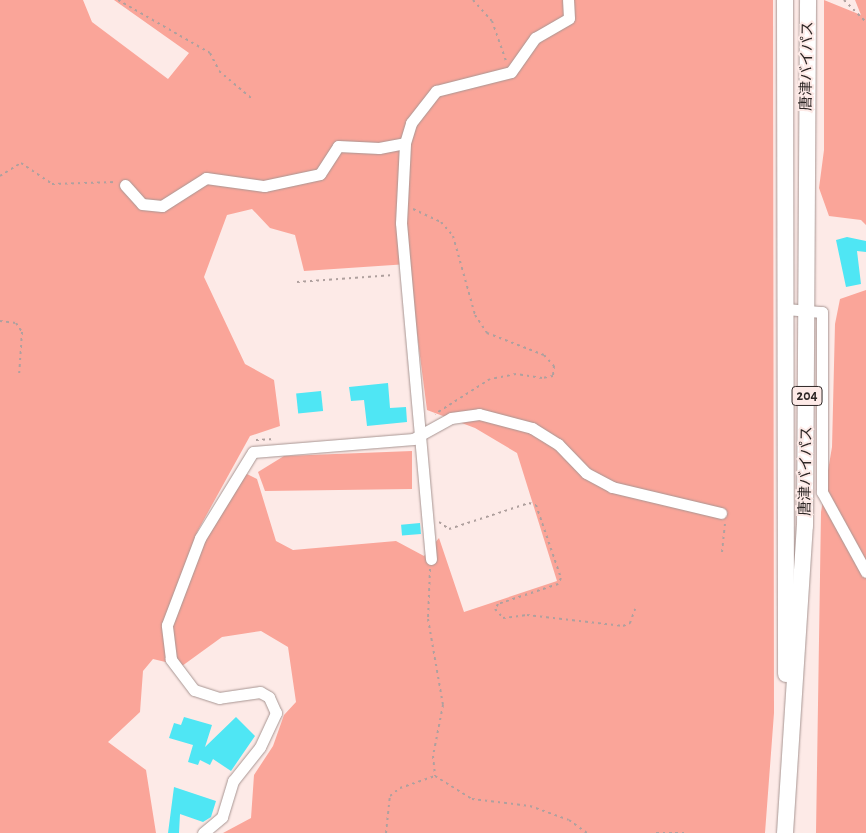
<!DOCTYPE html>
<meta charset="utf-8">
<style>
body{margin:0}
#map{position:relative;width:866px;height:833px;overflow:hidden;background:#fdeae7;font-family:"Alegreya Sans","Noto Sans JP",sans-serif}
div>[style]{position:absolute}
.green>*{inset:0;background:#faa599}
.building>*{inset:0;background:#4fe6f4;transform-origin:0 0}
.path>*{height:2px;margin-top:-1px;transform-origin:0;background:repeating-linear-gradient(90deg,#afa09e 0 2.5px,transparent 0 6.5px)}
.roads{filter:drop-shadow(0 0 1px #a89693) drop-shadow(0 0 1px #a89693)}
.minor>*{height:11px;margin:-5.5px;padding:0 5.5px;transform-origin:5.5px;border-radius:5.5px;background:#fff}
.highway>*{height:16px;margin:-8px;padding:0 8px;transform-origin:8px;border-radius:8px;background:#fff}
span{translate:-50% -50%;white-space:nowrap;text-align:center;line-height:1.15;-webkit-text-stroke:4px #fdeae7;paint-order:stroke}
.shield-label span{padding:1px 4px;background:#fdeae7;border:1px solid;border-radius:4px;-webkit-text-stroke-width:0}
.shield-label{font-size:14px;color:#2d2625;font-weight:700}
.street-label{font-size:15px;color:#2d2625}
</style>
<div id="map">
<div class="green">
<i style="clip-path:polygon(evenodd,0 0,83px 0,92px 22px,168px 79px,189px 53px,114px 0,773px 0,774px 713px,765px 833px,223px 833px,251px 818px,254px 775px,273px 746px,284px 715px,296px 702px,288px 647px,261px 631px,222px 637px,182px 666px,153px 659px,143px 671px,140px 712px,108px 742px,146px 770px,156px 833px,0 833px,0 0,252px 209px,270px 228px,295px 235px,304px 271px,408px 264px,427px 410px,475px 428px,517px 453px,557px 581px,464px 612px,439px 538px,424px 556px,396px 541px,293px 550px,276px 541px,257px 479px,245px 473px,196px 534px,250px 436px,280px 426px,274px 380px,245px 364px,204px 277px,227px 215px,252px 209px)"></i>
<i style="clip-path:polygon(824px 0,861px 15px,855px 0,866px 0,866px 225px,861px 220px,829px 216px,819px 188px,824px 150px)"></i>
<i style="clip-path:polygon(866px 290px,866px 833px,816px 833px,821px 512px,832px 447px,835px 324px,840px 299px)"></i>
<i style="clip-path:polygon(412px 451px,412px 489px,265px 491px,258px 472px,284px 456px)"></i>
</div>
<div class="building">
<i style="clip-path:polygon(847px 237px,866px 241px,866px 252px,857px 251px,861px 284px,846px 287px,836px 240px)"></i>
<i style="clip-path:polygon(388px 383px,390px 408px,406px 407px,407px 422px,367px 426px,364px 400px,351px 401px,349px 387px)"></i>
<i style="left:321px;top:391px;width:20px;height:25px;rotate:84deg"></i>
<i style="left:420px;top:523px;width:11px;height:19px;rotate:85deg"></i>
<i style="clip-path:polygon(184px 717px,212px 725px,205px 747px,236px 717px,255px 736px,231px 771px,213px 759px,210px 765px,200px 760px,198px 765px,188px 762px,193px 745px,169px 738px,174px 723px,181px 725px)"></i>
<i style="clip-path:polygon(174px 787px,216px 801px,211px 817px,203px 822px,180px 814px,179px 833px,168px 833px)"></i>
</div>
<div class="path">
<i style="left:118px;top:0;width:106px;rotate:29.9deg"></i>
<i style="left:210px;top:53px;width:20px;rotate:63deg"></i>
<i style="left:219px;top:71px;width:42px;rotate:40.2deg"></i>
<i style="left:473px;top:0;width:28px;rotate:48deg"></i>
<i style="left:492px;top:21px;width:42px;rotate:70.7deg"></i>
<i style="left:844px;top:0;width:31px;rotate:45deg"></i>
<i style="left:0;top:176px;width:25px;rotate:-32deg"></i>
<i style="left:21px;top:163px;width:37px;rotate:34deg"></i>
<i style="left:52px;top:184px;width:64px;rotate:-1.8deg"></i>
<i style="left:413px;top:209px;width:31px;rotate:25deg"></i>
<i style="left:441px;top:222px;width:18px;rotate:49deg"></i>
<i style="left:453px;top:236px;width:82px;rotate:74.4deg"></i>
<i style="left:475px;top:315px;width:22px;rotate:56deg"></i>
<i style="left:487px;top:333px;width:61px;rotate:21.1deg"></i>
<i style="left:544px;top:355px;width:15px;rotate:48deg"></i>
<i style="left:554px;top:366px;width:10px;rotate:96deg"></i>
<i style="left:553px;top:376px;width:11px;rotate:170deg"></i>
<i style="left:542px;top:378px;width:26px;rotate:-171deg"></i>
<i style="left:516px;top:374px;width:26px;rotate:169deg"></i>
<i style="left:490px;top:379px;width:65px;rotate:147.5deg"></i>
<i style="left:297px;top:282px;width:97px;rotate:-4.1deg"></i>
<i style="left:0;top:321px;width:16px;rotate:7deg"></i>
<i style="left:16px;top:323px;width:11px;rotate:56deg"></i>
<i style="left:22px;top:332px;width:44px;rotate:93.9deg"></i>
<i style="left:256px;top:440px;width:19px;rotate:-3deg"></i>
<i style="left:439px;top:522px;width:12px;rotate:35deg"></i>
<i style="left:449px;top:529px;width:84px;rotate:-18deg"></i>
<i style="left:529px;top:503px;width:7px;rotate:16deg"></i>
<i style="left:536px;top:505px;width:77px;rotate:71.1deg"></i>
<i style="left:561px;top:578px;width:7px;rotate:117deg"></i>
<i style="left:558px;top:584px;width:63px;rotate:161.6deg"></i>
<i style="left:498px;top:604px;width:6px;rotate:121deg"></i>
<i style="left:495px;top:609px;width:12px;rotate:48deg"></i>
<i style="left:503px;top:618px;width:24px;rotate:-7deg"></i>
<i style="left:527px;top:615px;width:97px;rotate:6.5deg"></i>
<i style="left:623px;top:626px;width:8px;rotate:-23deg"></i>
<i style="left:630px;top:623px;width:15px;rotate:-70deg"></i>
<i style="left:722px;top:552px;width:30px;rotate:-84deg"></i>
<i style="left:430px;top:569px;width:50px;rotate:92.3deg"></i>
<i style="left:428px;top:619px;width:87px;rotate:80.1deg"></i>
<i style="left:443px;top:705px;width:52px;rotate:101.1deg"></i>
<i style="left:433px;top:756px;width:20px;rotate:84deg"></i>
<i style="left:435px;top:776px;width:44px;rotate:31.9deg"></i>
<i style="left:472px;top:799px;width:58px;rotate:6.9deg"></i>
<i style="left:530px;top:806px;width:41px;rotate:19.7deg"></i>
<i style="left:569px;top:820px;width:22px;rotate:36deg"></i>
<i style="left:386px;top:833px;width:37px;rotate:-84deg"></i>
<i style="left:390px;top:796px;width:13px;rotate:-39deg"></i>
<i style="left:400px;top:788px;width:37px;rotate:-19deg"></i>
<i style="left:656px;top:833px;width:31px"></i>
</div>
<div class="roads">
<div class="minor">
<i style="left:125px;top:185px;width:25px;rotate:48deg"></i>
<i style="left:142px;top:204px;width:20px;rotate:6deg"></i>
<i style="left:162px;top:206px;width:52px;rotate:-32.5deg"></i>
<i style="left:206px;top:178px;width:59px;rotate:7.9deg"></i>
<i style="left:264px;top:186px;width:57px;rotate:-12.1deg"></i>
<i style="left:320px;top:174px;width:33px;rotate:-57deg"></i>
<i style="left:338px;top:146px;width:41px;rotate:2.8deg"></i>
<i style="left:379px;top:148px;width:26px;rotate:-11deg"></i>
<i style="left:786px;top:309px;width:36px;rotate:5deg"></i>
<i style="left:822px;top:312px;width:180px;rotate:90deg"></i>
<i style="left:822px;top:492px;width:91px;rotate:61.2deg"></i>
<i style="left:431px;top:559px;width:337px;rotate:-95.1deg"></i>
<i style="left:401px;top:223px;width:80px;rotate:-87.1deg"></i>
<i style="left:405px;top:143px;width:21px;rotate:-73deg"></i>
<i style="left:411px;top:123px;width:41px;rotate:-52deg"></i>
<i style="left:436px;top:91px;width:77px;rotate:-14.2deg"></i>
<i style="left:511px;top:72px;width:42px;rotate:-54.8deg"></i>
<i style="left:535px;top:38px;width:39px;rotate:-30deg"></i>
<i style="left:569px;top:18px;width:18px;rotate:-93deg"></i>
<i style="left:203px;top:833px;width:25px;rotate:-40deg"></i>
<i style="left:222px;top:817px;width:38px;rotate:-73deg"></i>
<i style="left:233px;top:781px;width:43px;rotate:-51.5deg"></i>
<i style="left:260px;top:747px;width:38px;rotate:-65deg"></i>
<i style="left:276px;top:713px;width:17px;rotate:-114deg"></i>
<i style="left:269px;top:697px;width:10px;rotate:-151deg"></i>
<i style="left:260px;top:692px;width:41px;rotate:171.7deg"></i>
<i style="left:219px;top:698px;width:26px;rotate:-162deg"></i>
<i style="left:194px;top:690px;width:39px;rotate:-127deg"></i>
<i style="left:171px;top:659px;width:34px;rotate:-97deg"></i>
<i style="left:167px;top:625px;width:93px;rotate:-69.2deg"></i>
<i style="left:200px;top:538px;width:101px;rotate:-58.4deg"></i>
<i style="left:253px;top:452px;width:161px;rotate:-4.6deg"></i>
<i style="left:413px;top:439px;width:43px;rotate:-28.9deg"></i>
<i style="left:451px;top:418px;width:28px;rotate:-8deg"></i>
<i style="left:479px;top:414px;width:55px;rotate:14.8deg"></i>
<i style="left:532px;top:428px;width:31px;rotate:32deg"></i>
<i style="left:558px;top:444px;width:40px;rotate:46deg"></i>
<i style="left:586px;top:473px;width:30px;rotate:28deg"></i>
<i style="left:612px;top:487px;width:112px;rotate:13.4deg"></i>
</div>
<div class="highway">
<i style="left:785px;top:0;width:674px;rotate:89.91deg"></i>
<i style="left:785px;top:833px;width:308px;rotate:-86.3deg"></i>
<i style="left:805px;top:526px;width:526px;rotate:-89.67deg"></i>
</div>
</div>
<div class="shield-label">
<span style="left:807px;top:396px">204</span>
</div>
<div class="street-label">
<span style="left:807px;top:66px;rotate:-89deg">唐津バイパス</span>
<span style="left:806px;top:471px;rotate:-89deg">唐津バイパス</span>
</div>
</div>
